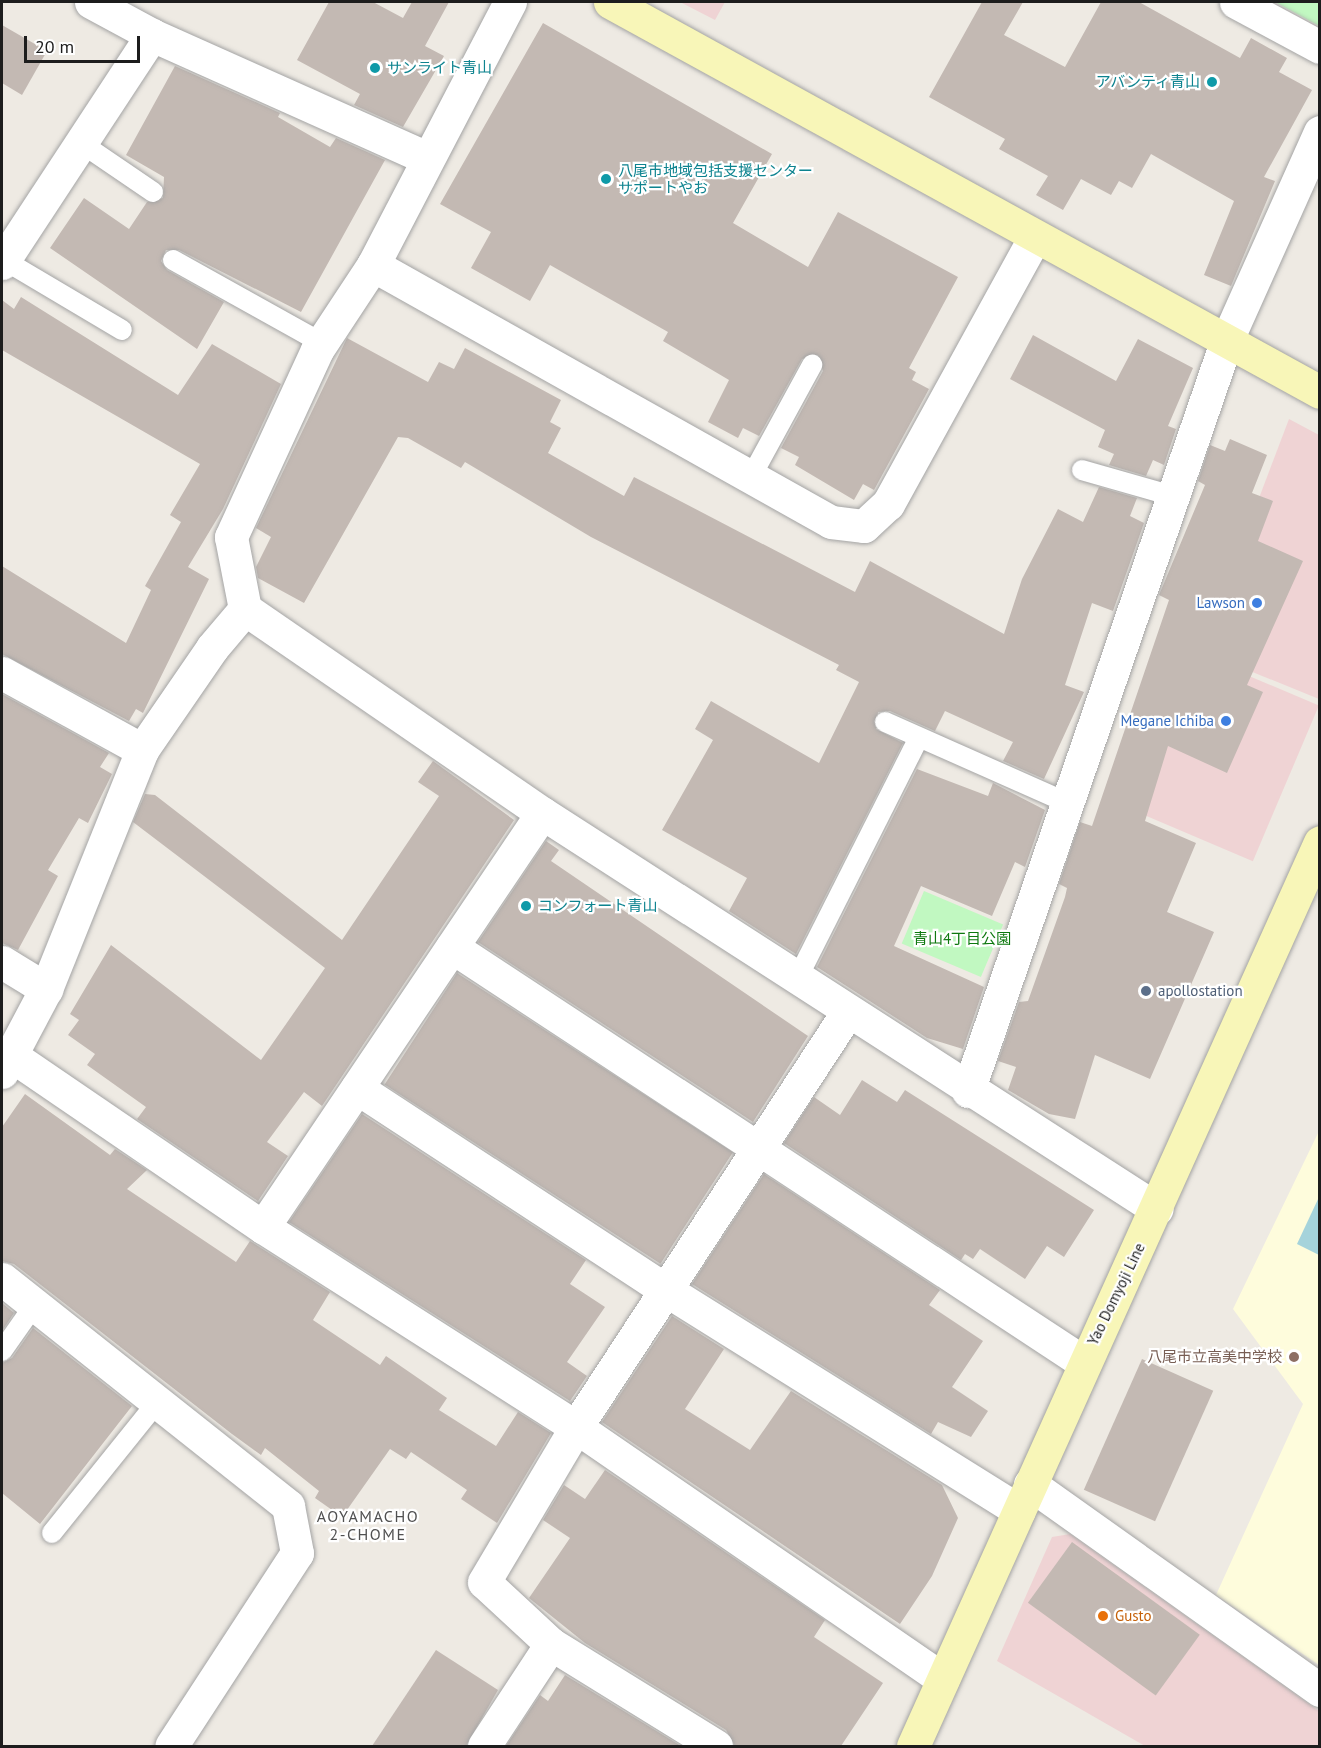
<!DOCTYPE html>
<meta charset="utf-8">
<style>
body{margin:0}
#map{position:relative;width:1321px;height:1748px;overflow:hidden;background:#eeeae3;font-family:"PT Sans","Noto Sans JP",sans-serif}
div>[style]{position:absolute}
.commercial>*{inset:0;background:#efd3d4;transform-origin:0 0}
.education>*{inset:0;background:#fefcdc}
.park>*{inset:0;background:#c1f8c1;transform-origin:0 0}
.water>*{inset:0;background:#a5d3db}
.building>*{inset:0;background:#c3b9b3;transform-origin:0 0}
.roads{filter:drop-shadow(0 0 2px #a4a4a4) drop-shadow(0 0 2px #a4a4a4)}
.lane>*{height:20px;margin:-10px;padding:0 10px;transform-origin:10px;border-radius:10px;background:#fff}
.street>*{height:33px;margin:-16.5px;padding:0 16.5px;transform-origin:16.5px;border-radius:16.5px;background:#fff}
.secondary>*{height:33px;margin:-16.5px;padding:0 16.5px;transform-origin:16.5px;border-radius:16.5px;background:#f8f6b8}
.dots>*{width:16px;height:16px;translate:-50% -50%;box-sizing:border-box;border:3px solid #fff;border-radius:50%}
span{translate:-50% -50%;white-space:nowrap;text-align:center;line-height:1.15;-webkit-text-stroke:4.5px #fff;paint-order:stroke}
.culture-label{font-size:15px;color:#0d838f}
.left{translate:0 -50%;text-align:left}
.right{translate:-100% -50%;text-align:right}
.shop-label{font-size:15px;color:#366cbe}
.park-label{font-size:15px;color:#0e790f}
.service-label{font-size:15px;color:#4e5e75}
.street-label{font-size:15px;color:#1d1d1d}
.education-label{font-size:15px;color:#785e54}
.food-label{font-size:15px;color:#c56008}
.neighbourhood-label{font-size:16px;color:#505050;letter-spacing:1.5px}
.frame{position:absolute;inset:0;border:3px solid #1d1d1d;pointer-events:none}
.scale{position:absolute;left:24px;top:36px;width:116px;height:27px;box-sizing:border-box;border:3px solid #1d1d1d;border-top:0;padding-left:8px;font-size:18px;line-height:21px;white-space:nowrap;color:#1d1d1d;-webkit-text-stroke:4px #fff;paint-order:stroke}
</style>
<div id="map">
<div class="commercial">
<i style="clip-path:polygon(680px 2px,725px 2px,715px 20px)"></i>
<i style="clip-path:polygon(1289px 419px,1319px 435px,1319px 699px,1201px 651px)"></i>
<i style="left:1202px;top:656px;width:127px;height:169px;rotate:23deg"></i>
<i style="clip-path:polygon(1070px 1534px,1319px 1711px,1319px 1746px,1145px 1746px,997px 1661px,1052px 1537px)"></i>
</div>
<div class="education">
<i style="clip-path:polygon(1319px 1131px,1319px 1665px,1216px 1595px,1303px 1404px,1233px 1309px)"></i>
</div>
<div class="park">
<i style="clip-path:polygon(1275px 2px,1319px 2px,1319px 26px)"></i>
<i style="left:924px;top:891px;width:86px;height:57px;rotate:23deg"></i>
</div>
<div class="water">
<i style="clip-path:polygon(1319px 1197px,1319px 1255px,1297px 1244px)"></i>
</div>
<div class="building">
<i style="clip-path:polygon(329px 2px,373px 2px,403px 18px,412px 2px,449px 2px,425px 46px,444px 56px,403px 127px,354px 105px,360px 94px,297px 60px)"></i>
<i style="clip-path:polygon(982px 2px,1023px 2px,1004px 35px,1065px 67px,1101px 2px,1139px 2px,1240px 58px,1251px 38px,1287px 58px,1279px 72px,1312px 90px,1264px 177px,1275px 181px,1231px 286px,1204px 275px,1234px 201px,1151px 154px,1132px 188px,1119px 181px,1111px 195px,1081px 179px,1063px 210px,1036px 195px,1048px 176px,999px 149px,1005px 139px,929px 97px)"></i>
<i style="clip-path:polygon(543px 23px,772px 154px,733px 223px,808px 267px,838px 212px,958px 277px,909px 368px,916px 372px,912px 380px,929px 389px,874px 490px,863px 484px,854px 500px,795px 465px,799px 457px,781px 448px,823px 371px,818px 355px,802px 359px,759px 436px,743px 428px,738px 438px,708px 422px,729px 380px,663px 341px,668px 332px,550px 265px,530px 301px,471px 268px,491px 232px,440px 204px)"></i>
<i style="clip-path:polygon(2px 25px,47px 51px,22px 95px,2px 83px)"></i>
<i style="clip-path:polygon(175px 66px,280px 113px,278px 117px,330px 147px,336px 138px,385px 160px,301px 312px,179px 250px,166px 250px,161px 261px,167px 270px,224px 302px,197px 349px,50px 248px,84px 198px,129px 229px,147px 202px,163px 198px,164px 177px,126px 155px)"></i>
<i style="clip-path:polygon(21px 297px,178px 395px,212px 344px,281px 384px,223px 509px,188px 567px,209px 579px,143px 713px,136px 709px,129px 721px,2px 654px,2px 566px,126px 643px,151px 590px,145px 586px,181px 522px,170px 515px,200px 464px,2px 350px,2px 300px,14px 309px)"></i>
<i style="clip-path:polygon(1033px 335px,1116px 381px,1138px 339px,1193px 368px,1168px 426px,1176px 429px,1164px 465px,1153px 460px,1146px 476px,1109px 465px,1114px 454px,1098px 447px,1105px 430px,1010px 379px)"></i>
<i style="clip-path:polygon(347px 338px,428px 382px,439px 362px,454px 369px,465px 348px,561px 400px,550px 422px,561px 428px,548px 453px,624px 496px,634px 477px,855px 592px,870px 561px,1004px 634px,1022px 579px,1058px 509px,1083px 522px,1099px 487px,1137px 498px,1130px 516px,1144px 523px,1113px 611px,1092px 603px,1065px 685px,1084px 692px,1044px 779px,1003px 761px,1013px 742px,945px 711px,935px 731px,890px 711px,878px 712px,876px 729px,903px 743px,796px 954px,729px 911px,747px 878px,662px 830px,713px 740px,695px 729px,711px 701px,819px 763px,859px 682px,836px 670px,839px 665px,591px 537px,465px 462px,461px 468px,408px 438px,398px 437px,304px 603px,258px 578px,256px 567px,271px 537px,256px 528px)"></i>
<i style="clip-path:polygon(1230px 439px,1267px 455px,1252px 493px,1273px 501px,1258px 541px,1303px 561px,1247px 685px,1263px 692px,1227px 773px,1168px 746px,1145px 821px,1196px 843px,1167px 912px,1214px 932px,1150px 1079px,1095px 1055px,1075px 1119px,1049px 1114px,1008px 1090px,1016px 1067px,998px 1061px,1019px 1002px,1028px 1001px,1065px 897px,1067px 888px,1059px 884px,1080px 822px,1092px 826px,1169px 600px,1159px 595px,1205px 485px,1198px 481px,1210px 445px,1225px 451px)"></i>
<i style="clip-path:polygon(2px 694px,109px 753px,100px 767px,112px 774px,88px 823px,79px 818px,48px 870px,58px 876px,18px 950px,2px 943px)"></i>
<i style="clip-path:polygon(433px 761px,514px 820px,322px 1106px,304px 1092px,267px 1142px,288px 1156px,258px 1201px,137px 1119px,146px 1107px,87px 1065px,95px 1054px,68px 1035px,79px 1020px,70px 1014px,111px 945px,261px 1060px,325px 968px,133px 822px,145px 794px,155px 795px,342px 940px,439px 796px,418px 782px)"></i>
<i style="clip-path:polygon(917px 769px,988px 796px,993px 783px,1045px 810px,1025px 867px,1015px 862px,992px 916px,921px 886px,894px 946px,984px 987px,963px 1049px,927px 1038px,817px 967px)"></i>
<i style="clip-path:polygon(546px 841px,559px 850px,551px 861px,808px 1036px,753px 1122px,478px 942px)"></i>
<i style="left:457px;top:973px;width:329px;height:133px;rotate:33deg"></i>
<i style="clip-path:polygon(862px 1080px,897px 1102px,905px 1090px,1094px 1210px,1064px 1257px,1047px 1246px,1025px 1279px,980px 1249px,973px 1259px,965px 1254px,961px 1260px,784px 1143px,814px 1097px,840px 1115px)"></i>
<i style="clip-path:polygon(25px 1094px,110px 1155px,115px 1149px,147px 1170px,127px 1189px,236px 1262px,250px 1241px,330px 1292px,313px 1320px,380px 1365px,386px 1356px,447px 1398px,439px 1410px,496px 1446px,518px 1412px,551px 1433px,497px 1523px,461px 1499px,467px 1490px,411px 1452px,406px 1459px,390px 1449px,342px 1517px,315px 1498px,319px 1491px,265px 1448px,261px 1455px,232px 1434px,14px 1264px,2px 1261px,2px 1127px)"></i>
<i style="clip-path:polygon(362px 1114px,586px 1260px,570px 1284px,605px 1307px,567px 1362px,587px 1376px,570px 1401px,289px 1222px)"></i>
<i style="clip-path:polygon(764px 1174px,940px 1290px,929px 1305px,983px 1341px,952px 1387px,988px 1411px,971px 1437px,938px 1422px,931px 1434px,692px 1284px)"></i>
<i style="clip-path:polygon(2px 1303px,14px 1313px,2px 1331px)"></i>
<i style="clip-path:polygon(672px 1316px,724px 1349px,685px 1409px,750px 1450px,791px 1391px,942px 1485px,958px 1518px,932px 1576px,900px 1624px,602px 1422px)"></i>
<i style="clip-path:polygon(33px 1328px,132px 1406px,40px 1524px,2px 1493px,2px 1363px,12px 1358px)"></i>
<i style="left:1142px;top:1359px;width:78px;height:143px;rotate:24deg"></i>
<i style="clip-path:polygon(605px 1470px,825px 1620px,814px 1637px,883px 1683px,841px 1746px,735px 1746px,726px 1730px,585px 1643px,529px 1598px,570px 1538px,543px 1520px,564px 1485px,585px 1499px)"></i>
<i style="left:1072px;top:1542px;width:158px;height:75px;rotate:36deg"></i>
<i style="clip-path:polygon(436px 1650px,498px 1690px,466px 1746px,372px 1746px)"></i>
<i style="clip-path:polygon(565px 1675px,681px 1746px,506px 1746px,540px 1695px,548px 1701px)"></i>
</div>
<div class="roads">
<div class="lane">
<i style="left:81px;top:143px;width:87px;rotate:34.2deg"></i>
<i style="left:4px;top:260px;width:137px;rotate:30.7deg"></i>
<i style="left:173px;top:260px;width:171px;rotate:29.1deg"></i>
<i style="left:1082px;top:470px;width:95px;rotate:15.9deg"></i>
<i style="left:751px;top:477px;width:128px;rotate:-61.4deg"></i>
<i style="left:885px;top:722px;width:200px;rotate:23.9deg"></i>
<i style="left:797px;top:979px;width:270px;rotate:-63.2deg"></i>
<i style="left:2px;top:1351px;width:57px;rotate:-54.9deg"></i>
<i style="left:52px;top:1533px;width:169px;rotate:-51.2deg"></i>
</div>
<div class="street">
<i style="left:91px;top:2px;width:69px;rotate:28.4deg"></i>
<i style="left:152px;top:35px;width:299px;rotate:24.1deg"></i>
<i style="left:510px;top:2px;width:297px;rotate:117.5deg"></i>
<i style="left:373px;top:265px;width:102px;rotate:123.4deg"></i>
<i style="left:317px;top:350px;width:206px;rotate:114.7deg"></i>
<i style="left:231px;top:537px;width:73px;rotate:79deg"></i>
<i style="left:245px;top:609px;width:360px;rotate:34.5deg"></i>
<i style="left:542px;top:813px;width:731px;rotate:32.78deg"></i>
<i style="left:1236px;top:2px;width:95px;rotate:28.2deg"></i>
<i style="left:2px;top:263px;width:273px;rotate:-56.7deg"></i>
<i style="left:373px;top:265px;width:525px;rotate:29.3deg"></i>
<i style="left:831px;top:522px;width:33px;rotate:7deg"></i>
<i style="left:864px;top:526px;width:33px;rotate:-43deg"></i>
<i style="left:888px;top:504px;width:305px;rotate:-61.2deg"></i>
<i style="left:2px;top:673px;width:160px;rotate:28.8deg"></i>
<i style="left:452px;top:947px;width:755px;rotate:33.33deg"></i>
<i style="left:2px;top:962px;width:52px;rotate:31.5deg"></i>
<i style="left:12px;top:1056px;width:304px;rotate:34.3deg"></i>
<i style="left:263px;top:1227px;width:371px;rotate:32.6deg"></i>
<i style="left:576px;top:1427px;width:445px;rotate:34.5deg"></i>
<i style="left:2px;top:1072px;width:94px;rotate:-62.1deg"></i>
<i style="left:46px;top:989px;width:258px;rotate:-68.1deg"></i>
<i style="left:142px;top:750px;width:124px;rotate:-55.5deg"></i>
<i style="left:212px;top:648px;width:51px;rotate:-49.8deg"></i>
<i style="left:357px;top:1088px;width:369px;rotate:33.2deg"></i>
<i style="left:666px;top:1290px;width:416px;rotate:32deg"></i>
<i style="left:968px;top:1091px;width:792px;rotate:-70.99deg"></i>
<i style="left:1226px;top:342px;width:230px;rotate:-65.9deg"></i>
<i style="left:263px;top:1227px;width:499px;rotate:-56deg"></i>
<i style="left:2px;top:1279px;width:365px;rotate:38.4deg"></i>
<i style="left:288px;top:1506px;width:48px;rotate:79.2deg"></i>
<i style="left:297px;top:1553px;width:230px;rotate:123.1deg"></i>
<i style="left:1030px;top:1484px;width:356px;rotate:35.4deg"></i>
<i style="left:484px;top:1746px;width:122px;rotate:-56.7deg"></i>
<i style="left:716px;top:1746px;width:194px;rotate:-148.3deg"></i>
<i style="left:551px;top:1644px;width:91px;rotate:-137.2deg"></i>
<i style="left:484px;top:1582px;width:180px;rotate:-59.3deg"></i>
<i style="left:576px;top:1427px;width:495px;rotate:-56.8deg"></i>
</div>
<div class="secondary">
<i style="left:610px;top:2px;width:810px;rotate:28.78deg"></i>
<i style="left:913px;top:1746px;width:991px;rotate:-65.76deg"></i>
</div>
</div>
<div class="dots">
<i style="left:375px;top:68px;background:#0f9aa8"></i>
<i style="left:1212px;top:82px;background:#0f9aa8"></i>
<i style="left:606px;top:179px;background:#0f9aa8"></i>
<i style="left:1257px;top:603px;background:#3f7fe0"></i>
<i style="left:1226px;top:721px;background:#3f7fe0"></i>
<i style="left:526px;top:906px;background:#0f9aa8"></i>
<i style="left:1146px;top:991px;background:#5c6f8a"></i>
<i style="left:1294px;top:1357px;background:#8d6e63"></i>
<i style="left:1103px;top:1616px;background:#e8710a"></i>
</div>
<div class="culture-label">
<span class="left" style="left:387px;top:68px">サンライト青山</span>
<span class="right" style="left:1200px;top:82px">アバンティ青山</span>
<span class="left" style="left:618px;top:179px">八尾市地域包括支援センター<br>サポートやお</span>
<span class="left" style="left:538px;top:906px">コンフォート青山</span>
</div>
<div class="shop-label">
<span class="right" style="left:1245px;top:603px">Lawson</span>
<span class="right" style="left:1214px;top:721px">Megane Ichiba</span>
</div>
<div class="park-label">
<span style="left:962px;top:939px">青山4丁目公園</span>
</div>
<div class="service-label">
<span class="left" style="left:1158px;top:991px">apollostation</span>
</div>
<div class="street-label">
<span style="left:1116px;top:1294px;rotate:-64deg">Yao Domyoji Line</span>
</div>
<div class="education-label">
<span class="right" style="left:1282px;top:1357px">八尾市立高美中学校</span>
</div>
<div class="food-label">
<span class="left" style="left:1115px;top:1616px">Gusto</span>
</div>
<div class="neighbourhood-label">
<span style="left:368px;top:1525px">AOYAMACHO<br>2-CHOME</span>
</div>
<div class="frame"></div>
<div class="scale">20 m</div>
</div>
